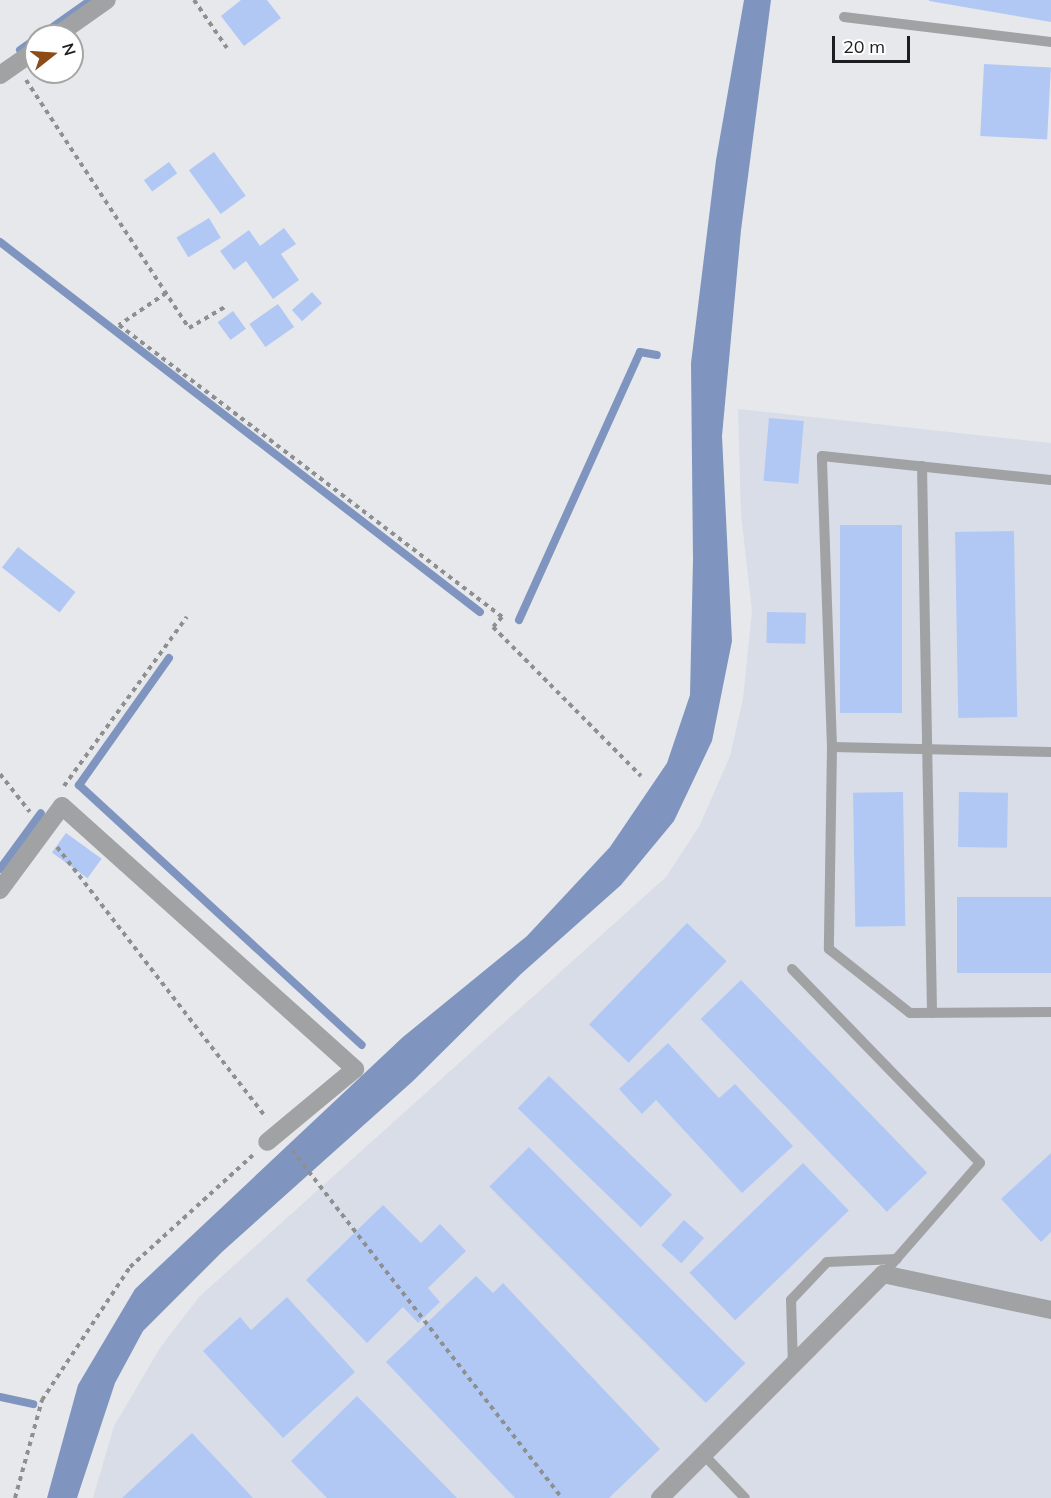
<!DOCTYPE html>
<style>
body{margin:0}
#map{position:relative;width:1051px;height:1498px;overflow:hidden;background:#e6e8eb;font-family:Mulish,sans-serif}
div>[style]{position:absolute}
.built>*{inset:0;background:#d8dde8}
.water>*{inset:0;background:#7f95c0}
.stream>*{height:8px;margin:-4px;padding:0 4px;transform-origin:4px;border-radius:4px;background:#7f95c0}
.building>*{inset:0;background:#b1c8f5;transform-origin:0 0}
.path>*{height:4px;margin-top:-2px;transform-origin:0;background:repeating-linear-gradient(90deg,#8e8f91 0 4.5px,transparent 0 9px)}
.service>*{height:10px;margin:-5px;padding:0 5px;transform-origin:5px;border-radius:5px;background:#a1a2a3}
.minor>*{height:18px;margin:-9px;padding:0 9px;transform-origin:9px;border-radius:9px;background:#a1a2a3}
.tertiary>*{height:18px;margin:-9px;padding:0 9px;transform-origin:9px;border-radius:9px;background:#a1a2a3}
span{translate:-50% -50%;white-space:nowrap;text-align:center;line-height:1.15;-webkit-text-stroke:6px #fff;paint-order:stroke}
.north{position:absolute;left:24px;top:24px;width:60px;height:60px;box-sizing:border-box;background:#fff;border:2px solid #a5a5a6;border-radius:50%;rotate:73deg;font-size:16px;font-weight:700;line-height:24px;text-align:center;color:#1e1e20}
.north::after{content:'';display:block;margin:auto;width:21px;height:27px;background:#8d4b19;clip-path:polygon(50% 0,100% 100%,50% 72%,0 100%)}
.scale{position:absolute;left:832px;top:36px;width:78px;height:27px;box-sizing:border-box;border:3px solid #1e1e20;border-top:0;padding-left:8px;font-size:18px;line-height:21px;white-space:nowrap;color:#1e1e20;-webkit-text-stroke:4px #fff;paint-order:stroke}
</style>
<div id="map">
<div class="built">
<i style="clip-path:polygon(738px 409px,1051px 443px,1051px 1498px,93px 1498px,114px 1426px,160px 1348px,199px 1297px,666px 877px,700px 825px,730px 756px,743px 699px,752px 611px,741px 514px)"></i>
</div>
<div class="water">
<i style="clip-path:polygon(744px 0,771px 0,741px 230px,722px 436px,732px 641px,712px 741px,674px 821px,621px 885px,521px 974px,413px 1081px,222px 1252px,143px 1331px,115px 1383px,77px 1498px,47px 1498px,78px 1385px,135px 1289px,403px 1037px,527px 936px,610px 847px,667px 763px,690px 695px,693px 560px,691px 363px,716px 160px)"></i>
</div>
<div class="stream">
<i style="left:40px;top:36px;width:62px;rotate:-35.2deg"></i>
<i style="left:20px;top:50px;width:19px;rotate:-35deg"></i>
<i style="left:0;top:242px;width:606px;rotate:37.63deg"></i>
<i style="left:519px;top:620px;width:294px;rotate:-65.7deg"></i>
<i style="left:640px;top:352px;width:17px;rotate:10deg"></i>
<i style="left:169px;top:658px;width:156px;rotate:125.3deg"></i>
<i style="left:79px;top:785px;width:384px;rotate:42.6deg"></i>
<i style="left:0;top:869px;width:69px;rotate:-53.8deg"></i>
<i style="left:0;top:1397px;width:34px;rotate:12deg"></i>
</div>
<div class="building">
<i style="clip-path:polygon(241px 0,267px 0,281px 18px,244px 46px,221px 16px)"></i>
<i style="clip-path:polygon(929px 0,1051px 0,1051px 22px,929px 1px)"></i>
<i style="left:984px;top:64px;width:67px;height:72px;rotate:3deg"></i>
<i style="left:214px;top:152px;width:54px;height:31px;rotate:54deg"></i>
<i style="left:169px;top:162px;width:14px;height:31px;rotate:54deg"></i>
<i style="left:209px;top:218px;width:23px;height:38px;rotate:59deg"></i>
<i style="clip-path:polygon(284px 228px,296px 244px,281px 254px,299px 280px,273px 299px,246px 261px,234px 270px,220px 251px,249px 230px,260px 246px)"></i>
<i style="left:312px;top:292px;width:15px;height:27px;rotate:48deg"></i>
<i style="left:278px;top:304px;width:28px;height:35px;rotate:55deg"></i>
<i style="left:233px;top:311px;width:22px;height:19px;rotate:54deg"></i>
<i style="left:769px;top:418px;width:35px;height:63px;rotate:5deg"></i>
<i style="left:840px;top:525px;width:62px;height:188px"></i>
<i style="left:1014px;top:531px;width:186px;height:59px;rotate:89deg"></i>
<i style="left:18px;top:547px;width:73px;height:26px;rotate:38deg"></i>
<i style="left:767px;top:612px;width:39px;height:31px;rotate:1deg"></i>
<i style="left:903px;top:792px;width:134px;height:50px;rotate:89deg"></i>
<i style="left:959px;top:792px;width:49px;height:55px;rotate:1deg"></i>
<i style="left:66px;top:833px;width:44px;height:24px;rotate:36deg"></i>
<i style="left:1051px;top:897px;width:76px;height:94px;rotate:90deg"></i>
<i style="left:687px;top:923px;width:55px;height:141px;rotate:44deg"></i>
<i style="left:741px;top:980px;width:268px;height:56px;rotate:46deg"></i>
<i style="clip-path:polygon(668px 1043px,719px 1098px,735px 1084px,793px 1146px,742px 1193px,656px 1100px,642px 1114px,619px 1089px)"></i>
<i style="left:549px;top:1076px;width:171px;height:45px;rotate:44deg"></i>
<i style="left:529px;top:1147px;width:306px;height:56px;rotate:45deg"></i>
<i style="clip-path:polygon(1051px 1153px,1051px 1232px,1041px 1242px,1001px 1199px)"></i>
<i style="left:803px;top:1163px;width:66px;height:158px;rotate:46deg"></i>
<i style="clip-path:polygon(383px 1205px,421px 1243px,440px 1224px,466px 1251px,428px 1288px,440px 1302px,418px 1323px,403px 1307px,367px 1343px,306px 1280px)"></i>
<i style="left:684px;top:1220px;width:27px;height:34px;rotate:42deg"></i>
<i style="clip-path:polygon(476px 1276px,493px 1293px,503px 1283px,660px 1449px,609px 1498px,515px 1498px,386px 1362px)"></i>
<i style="clip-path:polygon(287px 1297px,355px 1372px,283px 1438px,203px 1351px,240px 1317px,251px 1330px)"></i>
<i style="clip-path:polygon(357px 1396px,457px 1498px,327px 1498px,291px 1461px)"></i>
<i style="clip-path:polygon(192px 1433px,253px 1498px,122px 1498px)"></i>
</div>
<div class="path">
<i style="left:194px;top:0;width:58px;rotate:55.5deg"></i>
<i style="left:26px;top:80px;width:297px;rotate:56.7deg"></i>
<i style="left:189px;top:328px;width:42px;rotate:-30.3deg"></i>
<i style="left:166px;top:293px;width:57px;rotate:145.8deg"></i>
<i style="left:119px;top:325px;width:482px;rotate:37.3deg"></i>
<i style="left:502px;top:617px;width:13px;rotate:132deg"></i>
<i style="left:493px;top:627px;width:210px;rotate:45.2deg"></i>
<i style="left:0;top:774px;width:48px;rotate:51.7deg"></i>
<i style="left:64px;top:786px;width:209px;rotate:-54deg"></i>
<i style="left:57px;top:847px;width:340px;rotate:52.3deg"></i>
<i style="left:292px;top:1150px;width:440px;rotate:52.2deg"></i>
<i style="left:15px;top:1498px;width:102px;rotate:-74.6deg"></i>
<i style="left:42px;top:1400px;width:159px;rotate:-56.5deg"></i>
<i style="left:130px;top:1267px;width:166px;rotate:-42.3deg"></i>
</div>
<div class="service">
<i style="left:844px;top:17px;width:209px;rotate:6.9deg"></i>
<i style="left:922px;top:466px;width:547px;rotate:88.95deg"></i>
<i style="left:832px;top:747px;width:291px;rotate:-92deg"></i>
<i style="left:822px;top:456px;width:230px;rotate:6deg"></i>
<i style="left:1051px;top:752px;width:219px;rotate:-178.7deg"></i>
<i style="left:832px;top:747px;width:202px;rotate:90.9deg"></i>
<i style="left:829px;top:949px;width:103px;rotate:38.3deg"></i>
<i style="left:910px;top:1013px;width:141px;rotate:-0.4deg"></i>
<i style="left:792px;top:969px;width:270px;rotate:45.9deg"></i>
<i style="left:980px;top:1163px;width:147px;rotate:131.1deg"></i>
<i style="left:793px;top:1366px;width:66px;rotate:-91.7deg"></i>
<i style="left:791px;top:1300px;width:52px;rotate:-46.5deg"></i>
<i style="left:827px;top:1262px;width:70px;rotate:-2.5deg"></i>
<i style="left:704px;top:1455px;width:59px;rotate:46.4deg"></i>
</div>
<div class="minor">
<i style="left:56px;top:36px;width:62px;rotate:-35.2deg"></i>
<i style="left:0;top:75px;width:44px;rotate:-34.8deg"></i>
<i style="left:0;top:890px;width:104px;rotate:-53.6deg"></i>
<i style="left:62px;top:806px;width:394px;rotate:41.9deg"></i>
<i style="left:355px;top:1069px;width:114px;rotate:140.3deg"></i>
</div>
<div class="tertiary">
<i style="left:660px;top:1498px;width:316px;rotate:-45.1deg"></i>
<i style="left:883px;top:1274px;width:172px;rotate:12.1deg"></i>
</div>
<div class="north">N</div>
<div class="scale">20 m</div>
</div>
